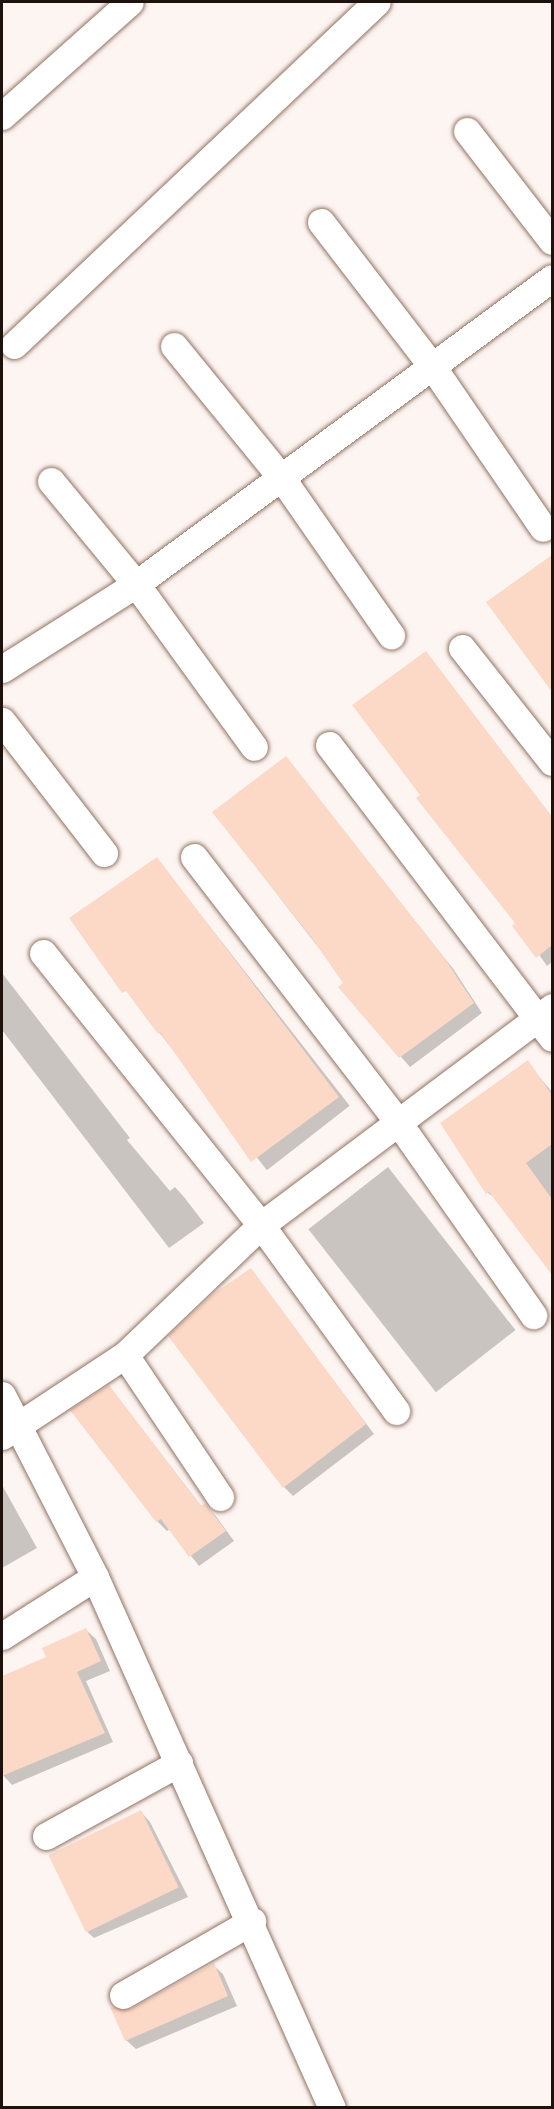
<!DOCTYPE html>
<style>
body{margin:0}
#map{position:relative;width:554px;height:2109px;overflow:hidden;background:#fdf5f2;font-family:Helvetica,sans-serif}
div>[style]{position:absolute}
.shadow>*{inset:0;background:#0003;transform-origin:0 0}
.building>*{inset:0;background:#fcd9c7;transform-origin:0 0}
.roads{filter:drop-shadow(0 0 2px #917262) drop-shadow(0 0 2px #917262)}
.minor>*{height:27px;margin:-13.5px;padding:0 13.5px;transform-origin:13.5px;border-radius:13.5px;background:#fff}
span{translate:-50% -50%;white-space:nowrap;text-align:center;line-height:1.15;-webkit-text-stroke:4.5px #fff;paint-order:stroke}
.frame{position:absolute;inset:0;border:3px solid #1e120c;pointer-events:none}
</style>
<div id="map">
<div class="shadow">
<i style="clip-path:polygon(552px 556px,552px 683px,489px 602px)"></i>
<i style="clip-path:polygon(426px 653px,552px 817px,552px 962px,547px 966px,517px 923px)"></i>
<i style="clip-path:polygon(286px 758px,454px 970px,482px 1013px,410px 1067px,340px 987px,346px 983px,214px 813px)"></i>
<i style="left:157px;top:859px;width:313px;height:105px;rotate:52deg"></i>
<i style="clip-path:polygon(2px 973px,130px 1138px,127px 1140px,170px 1191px,175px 1187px,184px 1197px,204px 1223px,169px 1248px,2px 1030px)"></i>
<i style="clip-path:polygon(527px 1062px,552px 1092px,552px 1272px,499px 1201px,488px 1193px,442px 1123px)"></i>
<i style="left:388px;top:1167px;width:207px;height:101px;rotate:52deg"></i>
<i style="clip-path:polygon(250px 1270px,374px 1434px,293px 1496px,284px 1487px)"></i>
<i style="clip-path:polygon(109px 1386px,202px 1507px,205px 1505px,215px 1515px,234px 1541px,199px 1566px,170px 1529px,167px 1531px,157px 1521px,72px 1410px)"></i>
<i style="clip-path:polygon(2px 1485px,37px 1548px,2px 1568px)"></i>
<i style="clip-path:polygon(86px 1630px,96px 1639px,110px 1671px,86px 1681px,113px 1742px,12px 1785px,2px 1774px,2px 1678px,48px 1657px)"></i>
<i style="clip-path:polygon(141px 1812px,150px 1822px,188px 1897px,94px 1938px,84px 1929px)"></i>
<i style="clip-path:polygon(213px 1965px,223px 1974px,237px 2006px,136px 2049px,126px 2040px,131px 2010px)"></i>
</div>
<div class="building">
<i style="clip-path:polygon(552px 555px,552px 692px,486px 602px)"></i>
<i style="clip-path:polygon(426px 651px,552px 817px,552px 945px,536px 958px,512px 926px,515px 923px,416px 798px,420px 795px,352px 705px)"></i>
<i style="clip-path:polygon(286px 756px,445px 959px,474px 1003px,399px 1058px,338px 987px,343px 983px,311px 937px,212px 812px)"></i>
<i style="clip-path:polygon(157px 857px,339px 1097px,251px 1162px,160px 1032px,158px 1034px,126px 991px,122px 993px,69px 918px)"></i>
<i style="clip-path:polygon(528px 1060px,552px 1095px,552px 1144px,526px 1163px,552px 1199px,552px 1275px,489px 1192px,486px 1194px,440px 1123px)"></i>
<i style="clip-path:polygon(251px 1268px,366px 1424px,283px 1488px,168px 1336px,213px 1294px)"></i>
<i style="clip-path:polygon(109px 1385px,201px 1506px,205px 1503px,226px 1531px,189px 1557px,161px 1519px,156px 1522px,70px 1410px)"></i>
<i style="clip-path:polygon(86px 1628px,101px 1661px,77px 1672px,105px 1733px,2px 1776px,2px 1676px,46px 1657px,42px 1648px)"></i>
<i style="left:141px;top:1810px;width:86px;height:103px;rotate:64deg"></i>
<i style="clip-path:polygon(214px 1963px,228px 1996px,125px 2041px,110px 2007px,131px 2009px)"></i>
</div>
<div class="roads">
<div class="minor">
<i style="left:2px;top:116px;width:171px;rotate:-41.7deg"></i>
<i style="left:467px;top:131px;width:139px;rotate:52.3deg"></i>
<i style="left:321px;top:222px;width:182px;rotate:52.4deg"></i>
<i style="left:432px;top:366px;width:196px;rotate:55.6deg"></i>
<i style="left:14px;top:345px;width:499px;rotate:-43.4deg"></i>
<i style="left:174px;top:346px;width:169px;rotate:50.8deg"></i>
<i style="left:281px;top:477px;width:193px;rotate:55.2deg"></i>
<i style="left:51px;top:481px;width:134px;rotate:50.5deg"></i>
<i style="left:136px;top:584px;width:201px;rotate:54.1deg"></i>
<i style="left:462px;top:648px;width:145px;rotate:51.7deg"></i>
<i style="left:2px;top:669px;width:159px;rotate:-32.4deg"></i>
<i style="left:136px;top:584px;width:516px;rotate:-36.34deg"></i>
<i style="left:2px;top:721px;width:167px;rotate:52.3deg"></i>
<i style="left:329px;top:745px;width:368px;rotate:52.7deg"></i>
<i style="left:194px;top:857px;width:334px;rotate:52.4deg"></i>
<i style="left:398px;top:1122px;width:236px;rotate:55deg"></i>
<i style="left:43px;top:953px;width:349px;rotate:51.3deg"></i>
<i style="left:261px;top:1225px;width:230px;rotate:54deg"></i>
<i style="left:125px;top:1355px;width:171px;rotate:56.2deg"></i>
<i style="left:2px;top:1395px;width:204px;rotate:62.9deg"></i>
<i style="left:95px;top:1577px;width:581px;rotate:65.95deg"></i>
<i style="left:2px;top:1436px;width:147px;rotate:-33.4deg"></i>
<i style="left:125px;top:1355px;width:188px;rotate:-43.7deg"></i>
<i style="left:261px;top:1225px;width:364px;rotate:-36.8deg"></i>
<i style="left:2px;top:1636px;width:110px;rotate:-32.4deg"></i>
<i style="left:46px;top:1836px;width:152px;rotate:-28.8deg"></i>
<i style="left:123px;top:1995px;width:149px;rotate:-29.8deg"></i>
</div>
</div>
<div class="frame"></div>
</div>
